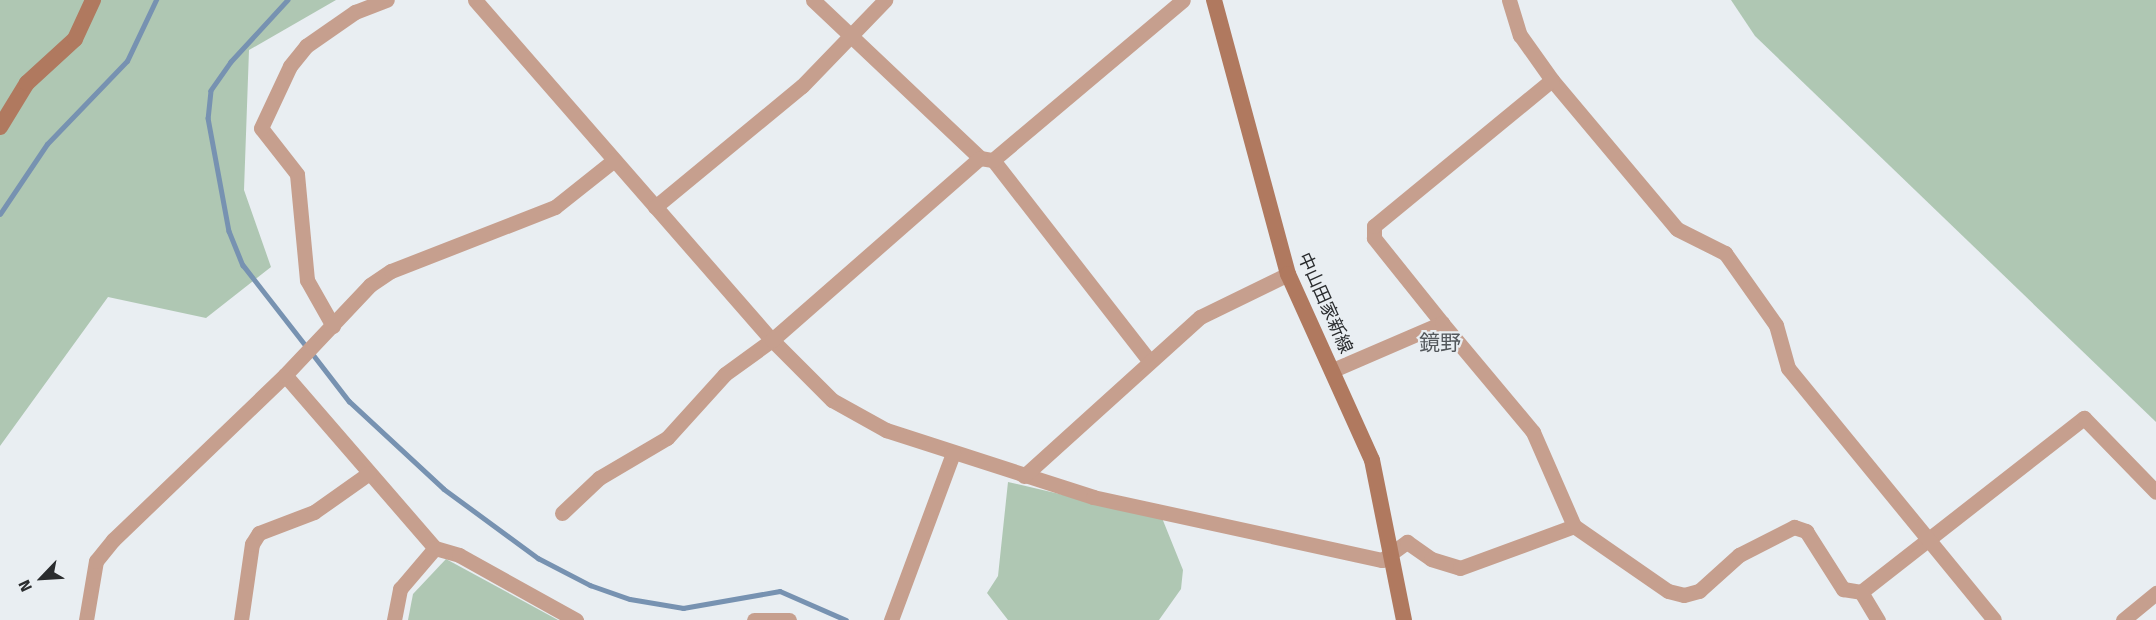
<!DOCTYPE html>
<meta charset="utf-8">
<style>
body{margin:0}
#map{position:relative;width:2156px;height:620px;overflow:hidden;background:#e9eef2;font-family:"Fira Sans","Noto Sans JP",sans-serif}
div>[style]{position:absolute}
.green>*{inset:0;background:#afc7b3}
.stream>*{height:4.5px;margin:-2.25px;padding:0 2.25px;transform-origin:2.25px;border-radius:2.25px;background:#7792b1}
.minor>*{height:15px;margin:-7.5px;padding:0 7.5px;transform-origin:7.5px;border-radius:7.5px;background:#c69f8e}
.secondary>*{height:16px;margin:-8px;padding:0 8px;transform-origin:8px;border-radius:8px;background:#b0795f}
span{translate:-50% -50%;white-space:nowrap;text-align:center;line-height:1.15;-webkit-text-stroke:4.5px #e9eef2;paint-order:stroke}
.street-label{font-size:18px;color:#2a2c2e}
.quarter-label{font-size:21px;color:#54585c}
.north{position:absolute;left:12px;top:548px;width:60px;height:60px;-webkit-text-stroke:4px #e9eef2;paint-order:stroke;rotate:245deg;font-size:16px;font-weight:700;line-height:24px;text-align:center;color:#2a2c2e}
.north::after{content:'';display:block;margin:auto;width:21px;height:27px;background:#2a2c2e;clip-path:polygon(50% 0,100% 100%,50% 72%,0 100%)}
</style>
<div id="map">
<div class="green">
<i style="clip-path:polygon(0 0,336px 0,249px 50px,244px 190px,271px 267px,206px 318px,108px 297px,0 446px)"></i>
<i style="clip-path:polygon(1731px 0,2156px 0,2156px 422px,1755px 36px)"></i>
<i style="clip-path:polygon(1008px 482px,1162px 518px,1183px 570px,1181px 589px,1159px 620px,1008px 620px,987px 593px,998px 576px)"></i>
<i style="clip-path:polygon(446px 559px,558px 620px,408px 620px,413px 594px)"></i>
</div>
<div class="stream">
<i style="left:288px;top:0;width:84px;rotate:132.6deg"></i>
<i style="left:231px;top:62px;width:35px;rotate:125deg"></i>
<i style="left:211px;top:91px;width:27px;rotate:96deg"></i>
<i style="left:208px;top:118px;width:115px;rotate:79.5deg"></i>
<i style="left:229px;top:231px;width:37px;rotate:68deg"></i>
<i style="left:243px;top:265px;width:103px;rotate:52.1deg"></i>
<i style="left:0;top:214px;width:84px;rotate:-56.1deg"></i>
<i style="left:47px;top:144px;width:115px;rotate:-46.1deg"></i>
<i style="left:127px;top:61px;width:68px;rotate:-64.6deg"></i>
<i style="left:312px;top:353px;width:61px;rotate:52.4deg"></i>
<i style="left:349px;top:401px;width:129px;rotate:42.8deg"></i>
<i style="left:444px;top:489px;width:117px;rotate:36.3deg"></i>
<i style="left:538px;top:558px;width:59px;rotate:27.4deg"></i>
<i style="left:590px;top:585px;width:42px;rotate:19.3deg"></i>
<i style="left:630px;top:599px;width:54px;rotate:9.6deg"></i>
<i style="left:683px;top:608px;width:98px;rotate:-9.9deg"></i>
<i style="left:780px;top:591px;width:72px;rotate:23.7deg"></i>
</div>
<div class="minor">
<i style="left:475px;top:0;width:451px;rotate:48.9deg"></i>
<i style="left:772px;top:340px;width:85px;rotate:45deg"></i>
<i style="left:832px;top:400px;width:62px;rotate:29.1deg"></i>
<i style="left:886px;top:430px;width:218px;rotate:17.9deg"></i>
<i style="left:1093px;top:497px;width:296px;rotate:12.3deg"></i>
<i style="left:1382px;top:560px;width:31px;rotate:-36deg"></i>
<i style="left:1407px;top:542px;width:29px;rotate:35deg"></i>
<i style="left:1431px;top:559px;width:30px;rotate:17deg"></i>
<i style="left:1460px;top:568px;width:121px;rotate:-20.2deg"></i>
<i style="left:1574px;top:526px;width:114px;rotate:34.7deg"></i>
<i style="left:1668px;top:591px;width:16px;rotate:14deg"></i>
<i style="left:1684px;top:595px;width:16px;rotate:-15deg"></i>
<i style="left:1699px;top:591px;width:54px;rotate:-42deg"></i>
<i style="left:1739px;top:555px;width:62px;rotate:-27deg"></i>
<i style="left:1794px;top:527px;width:13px;rotate:18deg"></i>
<i style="left:1806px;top:531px;width:69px;rotate:57.5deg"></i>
<i style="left:1843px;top:589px;width:18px;rotate:9deg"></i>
<i style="left:1861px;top:592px;width:283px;rotate:-38deg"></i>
<i style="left:2084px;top:418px;width:103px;rotate:45.8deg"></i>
<i style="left:813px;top:0;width:230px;rotate:43.4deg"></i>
<i style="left:980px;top:158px;width:13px;rotate:9deg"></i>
<i style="left:993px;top:160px;width:252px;rotate:52.1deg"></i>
<i style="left:1509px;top:0;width:37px;rotate:73deg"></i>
<i style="left:1520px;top:35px;width:55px;rotate:54.6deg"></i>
<i style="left:1552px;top:80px;width:194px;rotate:50deg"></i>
<i style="left:1677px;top:229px;width:54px;rotate:26.6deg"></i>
<i style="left:1725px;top:253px;width:88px;rotate:54.7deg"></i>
<i style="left:1776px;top:325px;width:45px;rotate:74.4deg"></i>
<i style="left:1788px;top:368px;width:325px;rotate:50.7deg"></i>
<i style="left:993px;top:160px;width:248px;rotate:-40.1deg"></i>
<i style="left:655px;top:207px;width:190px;rotate:-39.5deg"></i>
<i style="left:802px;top:86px;width:120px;rotate:-46deg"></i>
<i style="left:1442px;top:323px;width:109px;rotate:-128.7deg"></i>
<i style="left:1374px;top:238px;width:12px;rotate:-90deg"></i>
<i style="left:1374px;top:226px;width:230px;rotate:-39.4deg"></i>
<i style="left:333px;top:326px;width:53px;rotate:-119.5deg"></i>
<i style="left:307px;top:280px;width:106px;rotate:-95.4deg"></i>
<i style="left:297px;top:174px;width:58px;rotate:-128deg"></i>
<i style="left:261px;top:128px;width:68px;rotate:-64.9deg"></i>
<i style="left:290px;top:66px;width:26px;rotate:-51deg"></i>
<i style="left:306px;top:46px;width:60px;rotate:-34.8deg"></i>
<i style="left:355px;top:12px;width:34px;rotate:-21deg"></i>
<i style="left:1333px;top:370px;width:119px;rotate:-23.3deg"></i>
<i style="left:1442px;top:323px;width:142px;rotate:50.1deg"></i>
<i style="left:1533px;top:432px;width:103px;rotate:66.4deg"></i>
<i style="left:285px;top:375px;width:229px;rotate:49.1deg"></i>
<i style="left:435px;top:548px;width:25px;rotate:16deg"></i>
<i style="left:459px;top:555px;width:134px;rotate:29.1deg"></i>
<i style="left:1024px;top:476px;width:237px;rotate:-42.1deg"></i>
<i style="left:1200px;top:317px;width:98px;rotate:-26deg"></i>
<i style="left:562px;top:513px;width:51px;rotate:-43.4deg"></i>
<i style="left:599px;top:478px;width:79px;rotate:-30.5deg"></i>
<i style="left:667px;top:438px;width:86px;rotate:-47.8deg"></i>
<i style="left:725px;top:374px;width:58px;rotate:-35.9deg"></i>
<i style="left:772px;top:340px;width:276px;rotate:-41.2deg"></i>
<i style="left:1861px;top:592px;width:33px;rotate:59deg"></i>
<i style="left:86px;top:620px;width:60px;rotate:-80.4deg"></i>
<i style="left:96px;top:561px;width:27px;rotate:-51deg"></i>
<i style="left:113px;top:540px;width:238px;rotate:-43.8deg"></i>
<i style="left:285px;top:375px;width:124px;rotate:-46.6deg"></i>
<i style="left:370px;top:285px;width:25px;rotate:-34deg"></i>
<i style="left:391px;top:271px;width:176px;rotate:-21.3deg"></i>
<i style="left:555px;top:207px;width:75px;rotate:-38.5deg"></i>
<i style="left:241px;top:620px;width:77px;rotate:-81.8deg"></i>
<i style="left:252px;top:544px;width:13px;rotate:-58deg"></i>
<i style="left:259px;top:533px;width:59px;rotate:-20.9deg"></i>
<i style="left:314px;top:512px;width:67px;rotate:-35.3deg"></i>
<i style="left:394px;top:620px;width:32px;rotate:-79deg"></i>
<i style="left:400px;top:589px;width:54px;rotate:-49.5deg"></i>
<i style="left:754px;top:620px;width:35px"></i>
<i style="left:891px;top:620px;width:178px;rotate:-69.6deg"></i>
<i style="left:2123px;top:620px;width:43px;rotate:-39.3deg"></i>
</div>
<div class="secondary">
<i style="left:1214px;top:0;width:284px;rotate:74.9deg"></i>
<i style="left:1288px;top:274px;width:204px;rotate:65.7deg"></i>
<i style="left:1372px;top:460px;width:163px;rotate:78.7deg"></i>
<i style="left:0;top:127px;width:52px;rotate:-58.5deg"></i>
<i style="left:27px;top:83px;width:65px;rotate:-42.5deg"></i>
<i style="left:75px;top:39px;width:43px;rotate:-65.2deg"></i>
</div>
<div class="street-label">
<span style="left:1325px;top:303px;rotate:66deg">中山田家新線</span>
</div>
<div class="quarter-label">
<span style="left:1440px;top:343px">鏡野</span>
</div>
<div class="north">N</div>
</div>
